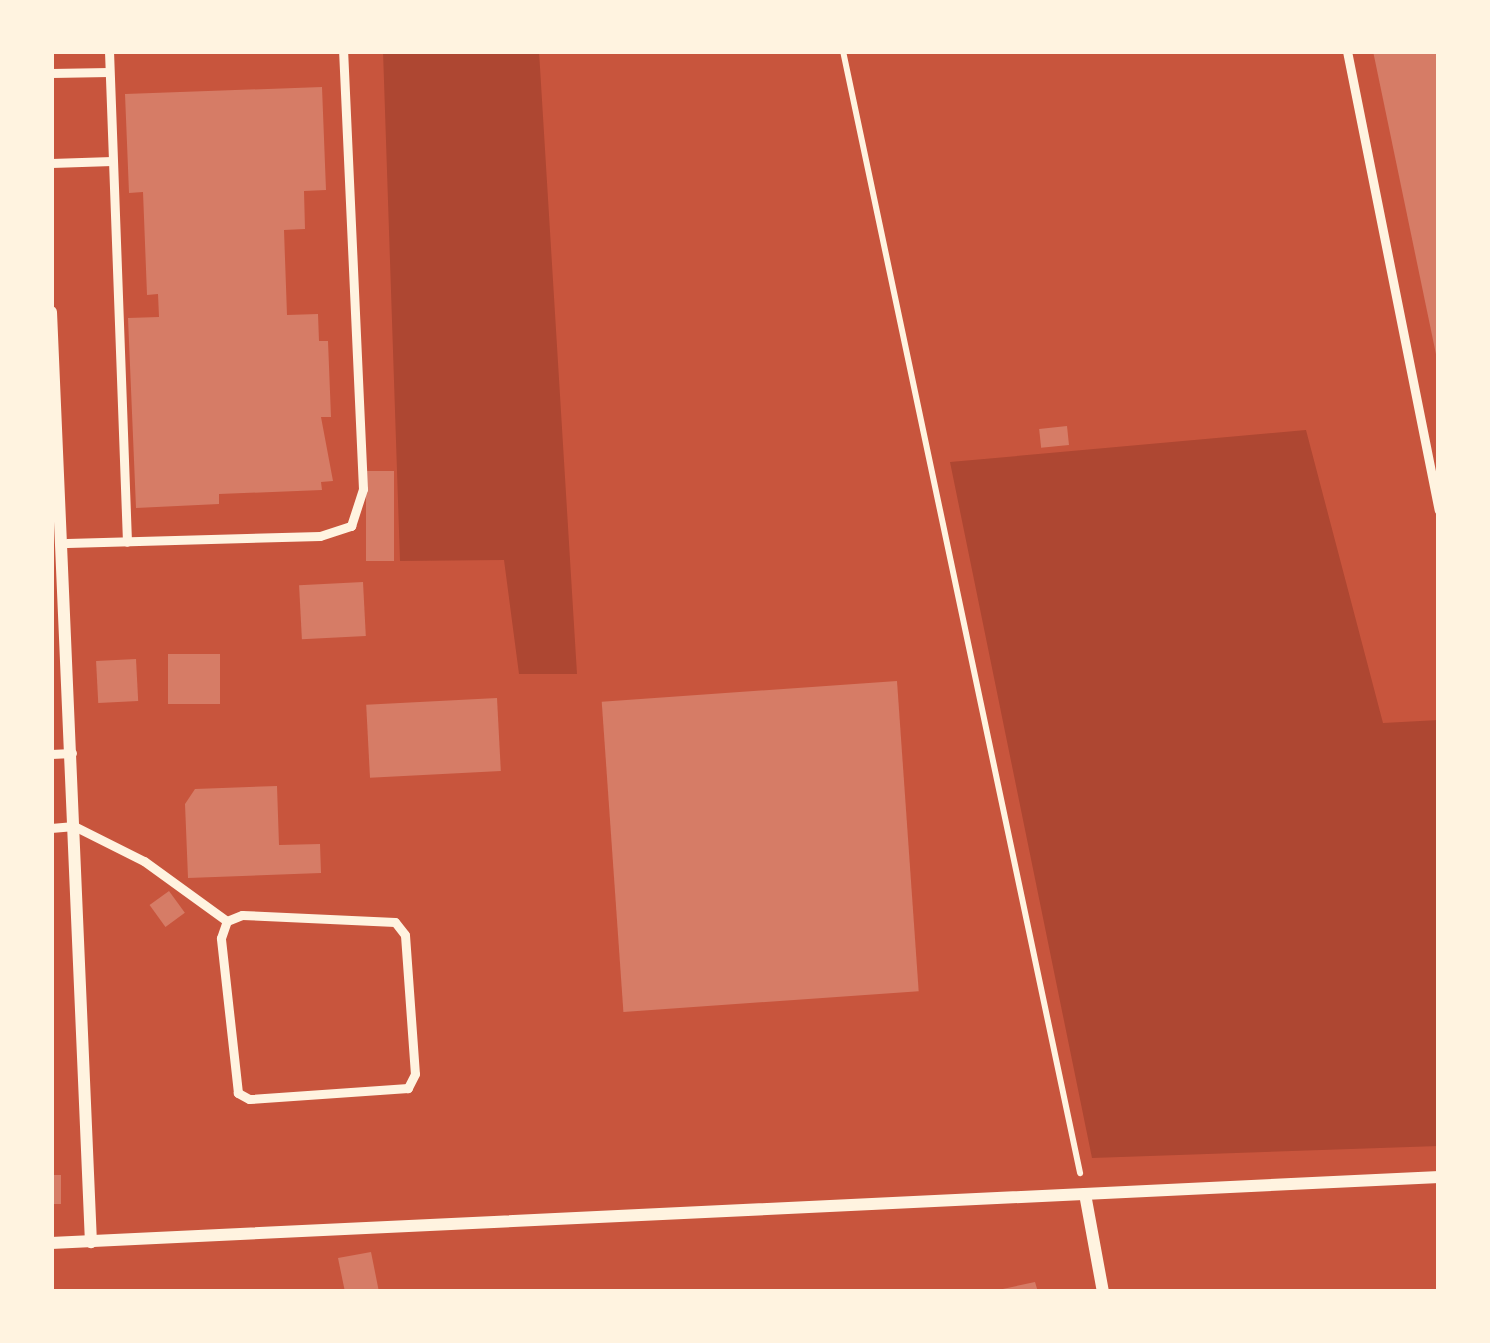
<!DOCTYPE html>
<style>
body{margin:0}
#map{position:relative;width:1490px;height:1343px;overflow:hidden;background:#c8553d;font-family:"Alegreya Sans",sans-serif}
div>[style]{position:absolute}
.green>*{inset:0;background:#ae4732}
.building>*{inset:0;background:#d67c66;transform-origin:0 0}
.path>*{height:6px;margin:-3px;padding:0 3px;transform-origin:3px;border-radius:3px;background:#fff3e0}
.service>*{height:9px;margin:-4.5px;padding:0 4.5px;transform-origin:4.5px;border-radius:4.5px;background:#fff3e0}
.minor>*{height:12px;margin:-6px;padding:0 6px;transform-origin:6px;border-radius:6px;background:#fff3e0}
span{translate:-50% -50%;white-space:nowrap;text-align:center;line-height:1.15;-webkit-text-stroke:10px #fff3e0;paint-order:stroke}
.frame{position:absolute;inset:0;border:54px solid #fff3e0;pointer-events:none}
</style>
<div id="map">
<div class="green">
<i style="clip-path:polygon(383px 51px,539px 51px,577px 674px,519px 674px,504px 560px,400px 561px)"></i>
<i style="clip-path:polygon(1306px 430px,1383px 723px,1439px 720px,1439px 1146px,1092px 1158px,950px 462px)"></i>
</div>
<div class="building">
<i style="clip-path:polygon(1373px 51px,1439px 51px,1439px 359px,1437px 359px)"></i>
<i style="clip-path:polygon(322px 87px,326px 190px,304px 191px,305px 229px,284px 230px,287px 315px,318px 314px,319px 341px,328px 341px,331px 417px,321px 417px,333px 481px,321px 482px,322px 490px,219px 494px,219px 504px,136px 508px,128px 318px,159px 317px,158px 294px,147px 295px,143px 192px,129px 193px,125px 94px)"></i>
<i style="left:1067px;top:426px;width:19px;height:28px;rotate:84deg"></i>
<i style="left:366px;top:471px;width:28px;height:90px"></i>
<i style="left:363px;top:582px;width:54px;height:64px;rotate:87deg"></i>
<i style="left:168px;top:654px;width:52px;height:50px"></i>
<i style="left:136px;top:659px;width:42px;height:40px;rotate:87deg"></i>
<i style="left:897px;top:681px;width:311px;height:296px;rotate:86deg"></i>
<i style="left:497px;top:698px;width:73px;height:131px;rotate:87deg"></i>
<i style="clip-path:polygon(277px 786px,279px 845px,320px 844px,321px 873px,188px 878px,185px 804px,195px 789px)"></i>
<i style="left:169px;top:891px;width:27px;height:24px;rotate:54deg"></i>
<i style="left:51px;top:1175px;width:10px;height:29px"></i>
<i style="clip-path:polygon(371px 1252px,379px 1292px,345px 1292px,338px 1258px)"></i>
<i style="clip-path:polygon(1035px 1282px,1038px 1292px,999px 1292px,998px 1290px)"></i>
</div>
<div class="path">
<i style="left:843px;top:51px;width:1147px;rotate:78.07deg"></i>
</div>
<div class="service">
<i style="left:109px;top:51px;width:491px;rotate:87.9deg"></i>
<i style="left:1347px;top:51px;width:468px;rotate:78.7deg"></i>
<i style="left:51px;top:73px;width:58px;rotate:-1deg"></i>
<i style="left:51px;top:163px;width:61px;rotate:-1.9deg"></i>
<i style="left:67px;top:543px;width:253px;rotate:-1.6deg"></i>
<i style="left:320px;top:536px;width:33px;rotate:-18deg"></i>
<i style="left:351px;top:526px;width:39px;rotate:-72deg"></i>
<i style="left:363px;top:489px;width:438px;rotate:-92.6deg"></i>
<i style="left:51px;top:754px;width:21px;rotate:-3deg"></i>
<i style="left:51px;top:828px;width:23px;rotate:-5deg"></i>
<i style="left:74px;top:826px;width:78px;rotate:26.6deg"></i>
<i style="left:144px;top:861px;width:102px;rotate:35.9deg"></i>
<i style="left:227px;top:921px;width:16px;rotate:-22deg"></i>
<i style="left:242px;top:915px;width:153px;rotate:2.6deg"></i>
<i style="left:395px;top:922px;width:16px;rotate:52deg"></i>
<i style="left:405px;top:935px;width:139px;rotate:85.9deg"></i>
<i style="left:415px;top:1074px;width:16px;rotate:117deg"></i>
<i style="left:408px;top:1088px;width:159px;rotate:176deg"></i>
<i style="left:249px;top:1099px;width:13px;rotate:-151deg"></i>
<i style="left:238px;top:1093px;width:156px;rotate:-96.3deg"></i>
<i style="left:221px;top:938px;width:18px;rotate:-71deg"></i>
</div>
<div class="minor">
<i style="left:51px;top:312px;width:931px;rotate:87.54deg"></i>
<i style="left:1085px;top:1194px;width:100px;rotate:79.6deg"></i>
<i style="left:51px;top:1243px;width:1390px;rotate:-2.72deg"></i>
</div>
<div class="frame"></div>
</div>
